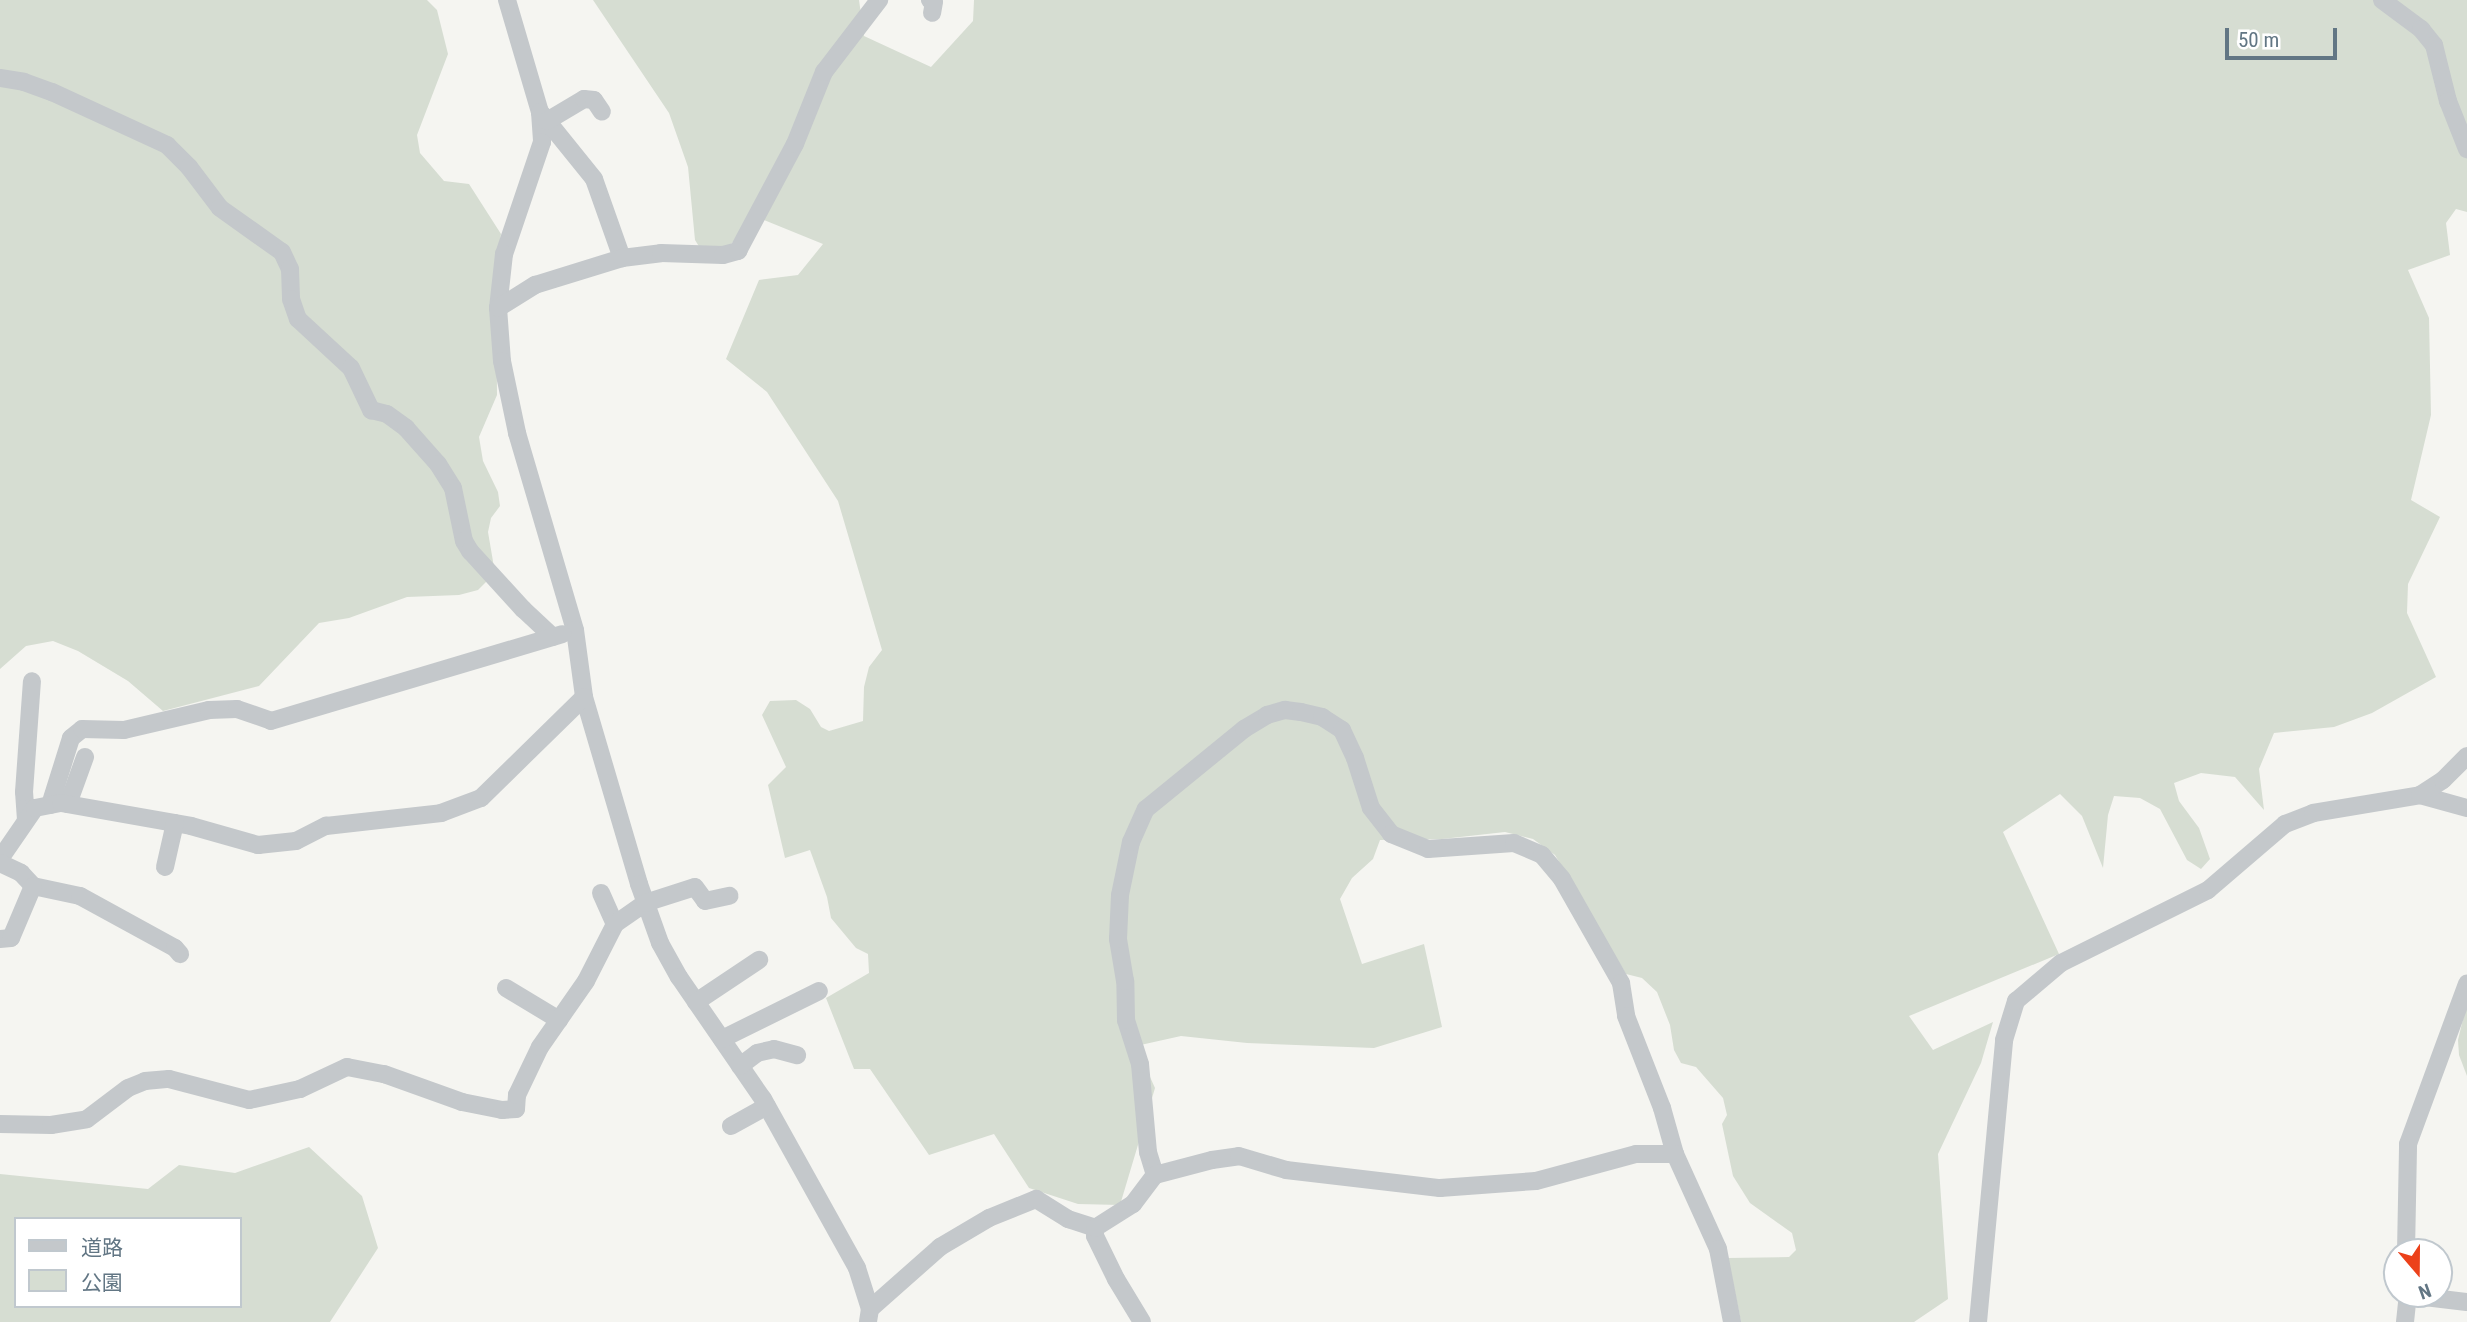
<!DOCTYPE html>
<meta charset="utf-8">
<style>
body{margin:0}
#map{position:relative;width:2467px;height:1322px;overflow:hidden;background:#f5f5f1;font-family:"Roboto Condensed","Noto Sans JP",sans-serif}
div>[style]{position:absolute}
.green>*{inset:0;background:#d6ddd2}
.minor>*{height:18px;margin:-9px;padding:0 9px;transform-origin:9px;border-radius:9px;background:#c4c8cb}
span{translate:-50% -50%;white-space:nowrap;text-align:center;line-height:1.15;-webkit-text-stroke:7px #fff;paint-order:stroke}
.legend{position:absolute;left:14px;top:1217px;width:228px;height:91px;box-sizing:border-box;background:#fff;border:2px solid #c0c8ce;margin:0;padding:9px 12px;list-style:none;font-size:21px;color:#627684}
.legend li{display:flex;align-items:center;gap:14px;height:35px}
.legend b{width:35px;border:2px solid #c0c8ce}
.north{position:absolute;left:2383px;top:1238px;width:70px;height:70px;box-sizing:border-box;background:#fff;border:2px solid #c0c8ce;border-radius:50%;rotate:160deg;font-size:19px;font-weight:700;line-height:28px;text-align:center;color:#627684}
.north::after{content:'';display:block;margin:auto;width:24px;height:32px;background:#ec411a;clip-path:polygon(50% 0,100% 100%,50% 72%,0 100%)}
.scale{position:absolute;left:2225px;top:28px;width:112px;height:32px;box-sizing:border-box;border:4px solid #627684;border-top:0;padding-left:9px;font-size:21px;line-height:24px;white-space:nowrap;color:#627684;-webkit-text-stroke:5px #fff;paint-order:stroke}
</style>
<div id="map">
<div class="green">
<i style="clip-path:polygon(0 0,427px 0,437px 10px,448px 54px,417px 135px,420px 153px,444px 181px,469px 184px,501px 234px,496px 263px,497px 395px,479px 437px,483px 461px,498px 492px,500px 506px,491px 518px,488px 532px,495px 573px,478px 590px,459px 595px,407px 597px,349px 618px,319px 623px,259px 686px,163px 711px,128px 681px,78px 651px,53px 641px,26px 646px,0 669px)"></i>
<i style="clip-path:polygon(593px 0,859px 0,864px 36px,931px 67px,973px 21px,974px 0,2467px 0,2467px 212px,2456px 209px,2446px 223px,2450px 255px,2408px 270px,2429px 318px,2431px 415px,2411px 500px,2440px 517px,2408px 584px,2407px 613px,2436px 677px,2372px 713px,2334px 727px,2274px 733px,2259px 769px,2264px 810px,2235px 777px,2201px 773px,2174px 783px,2179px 801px,2199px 828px,2210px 859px,2201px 869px,2187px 860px,2160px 809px,2140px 798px,2114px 796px,2108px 815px,2103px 868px,2082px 816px,2060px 794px,2003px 832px,2059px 954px,1909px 1016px,1933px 1050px,1993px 1022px,1981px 1063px,1938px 1154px,1948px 1299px,1914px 1322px,1741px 1322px,1728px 1258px,1789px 1257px,1796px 1250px,1792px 1233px,1750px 1203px,1733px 1176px,1722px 1124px,1727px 1115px,1723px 1098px,1696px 1067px,1681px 1063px,1674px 1050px,1670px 1025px,1657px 992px,1642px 978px,1626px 974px,1555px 855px,1533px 839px,1505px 832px,1442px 839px,1380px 840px,1373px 859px,1352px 878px,1340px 899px,1362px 964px,1424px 944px,1442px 1027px,1374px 1048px,1247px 1043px,1181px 1036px,1136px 1046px,1155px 1088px,1120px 1205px,1078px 1204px,1029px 1188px,994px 1134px,929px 1155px,870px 1069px,854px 1069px,826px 998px,869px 973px,868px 954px,856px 948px,831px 918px,827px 897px,810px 850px,785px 858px,768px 785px,786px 767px,762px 715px,770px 701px,796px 700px,810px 709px,821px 727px,829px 731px,863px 721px,864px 687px,869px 667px,882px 650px,838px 501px,767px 392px,726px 359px,759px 280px,798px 275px,823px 244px,764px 220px,739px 236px,730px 245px,716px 250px,700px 248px,695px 240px,688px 167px,669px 113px)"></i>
<i style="clip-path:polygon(2467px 1002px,2467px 1076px,2459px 1055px,2458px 1040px)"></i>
<i style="clip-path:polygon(evenodd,309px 1147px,362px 1196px,378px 1248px,330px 1322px,0 1322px,0 1174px,148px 1189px,179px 1165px,235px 1173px,309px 1147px,16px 1219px,240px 1219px,240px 1306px,16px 1306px,16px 1219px)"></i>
</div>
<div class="minor">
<i style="left:507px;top:0;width:117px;rotate:73.6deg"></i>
<i style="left:540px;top:112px;width:30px;rotate:86deg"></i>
<i style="left:542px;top:142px;width:118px;rotate:108.7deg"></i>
<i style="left:504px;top:254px;width:54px;rotate:96.3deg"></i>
<i style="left:498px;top:308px;width:53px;rotate:85.7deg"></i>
<i style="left:502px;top:361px;width:74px;rotate:78.2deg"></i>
<i style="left:517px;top:433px;width:205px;rotate:73.6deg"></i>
<i style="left:575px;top:630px;width:68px;rotate:82.3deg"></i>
<i style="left:584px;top:697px;width:195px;rotate:73.6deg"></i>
<i style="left:639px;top:884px;width:63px;rotate:70.4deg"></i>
<i style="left:660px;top:943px;width:39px;rotate:61deg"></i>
<i style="left:679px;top:977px;width:148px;rotate:55.5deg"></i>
<i style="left:763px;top:1099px;width:193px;rotate:60.9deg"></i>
<i style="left:857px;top:1268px;width:43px;rotate:72.4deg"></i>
<i style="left:870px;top:1309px;width:13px;rotate:99deg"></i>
<i style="left:930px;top:0;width:4px;rotate:27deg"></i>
<i style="left:934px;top:2px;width:11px;rotate:100deg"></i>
<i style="left:2382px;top:0;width:49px;rotate:36.6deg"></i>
<i style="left:2421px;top:29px;width:21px;rotate:51deg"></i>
<i style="left:2434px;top:45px;width:58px;rotate:76deg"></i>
<i style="left:2448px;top:101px;width:52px;rotate:68.4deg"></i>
<i style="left:0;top:78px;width:24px;rotate:9deg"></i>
<i style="left:24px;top:82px;width:30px;rotate:20deg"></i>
<i style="left:52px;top:92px;width:127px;rotate:24.7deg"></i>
<i style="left:167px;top:145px;width:31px;rotate:45deg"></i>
<i style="left:189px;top:167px;width:51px;rotate:52.9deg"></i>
<i style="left:220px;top:208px;width:76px;rotate:35.4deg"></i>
<i style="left:282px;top:252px;width:19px;rotate:65deg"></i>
<i style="left:290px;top:269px;width:30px;rotate:88deg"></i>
<i style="left:291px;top:299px;width:21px;rotate:71deg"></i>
<i style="left:298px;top:319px;width:72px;rotate:42.8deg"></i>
<i style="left:351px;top:368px;width:47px;rotate:64.5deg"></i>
<i style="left:371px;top:410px;width:16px;rotate:14deg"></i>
<i style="left:387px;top:414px;width:24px;rotate:36deg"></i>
<i style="left:406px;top:428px;width:48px;rotate:48.4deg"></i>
<i style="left:438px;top:464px;width:28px;rotate:58deg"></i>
<i style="left:453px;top:488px;width:54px;rotate:78.3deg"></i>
<i style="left:464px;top:541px;width:12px;rotate:59deg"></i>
<i style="left:470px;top:551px;width:79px;rotate:47.6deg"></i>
<i style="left:523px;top:609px;width:41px;rotate:43deg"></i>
<i style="left:540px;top:112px;width:86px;rotate:51.1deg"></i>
<i style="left:594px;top:179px;width:84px;rotate:70.5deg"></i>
<i style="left:547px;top:121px;width:43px;rotate:-30.7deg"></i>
<i style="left:584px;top:99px;width:10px;rotate:6deg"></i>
<i style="left:594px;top:100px;width:14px;rotate:56deg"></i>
<i style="left:498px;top:308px;width:44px;rotate:-31.9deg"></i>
<i style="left:535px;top:285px;width:91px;rotate:-17.2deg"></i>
<i style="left:622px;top:258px;width:39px;rotate:-7deg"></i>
<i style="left:661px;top:253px;width:62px;rotate:1.8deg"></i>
<i style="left:723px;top:255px;width:16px;rotate:-15deg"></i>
<i style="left:738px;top:251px;width:121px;rotate:-62deg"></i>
<i style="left:795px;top:144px;width:78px;rotate:-68.1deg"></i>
<i style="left:824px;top:72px;width:91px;rotate:-52.6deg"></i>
<i style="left:2420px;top:795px;width:49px;rotate:15.5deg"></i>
<i style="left:68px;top:804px;width:50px;rotate:-70.1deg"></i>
<i style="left:50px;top:805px;width:70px;rotate:-72.6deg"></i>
<i style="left:71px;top:738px;width:14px;rotate:-39deg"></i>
<i style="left:82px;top:729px;width:42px;rotate:1.4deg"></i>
<i style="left:124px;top:730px;width:87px;rotate:-13.2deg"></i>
<i style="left:209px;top:710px;width:28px;rotate:-2deg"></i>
<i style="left:237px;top:709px;width:36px;rotate:19deg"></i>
<i style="left:271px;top:721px;width:304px;rotate:-16.6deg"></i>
<i style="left:26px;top:820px;width:28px;rotate:-94deg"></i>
<i style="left:24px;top:792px;width:111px;rotate:-85.9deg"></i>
<i style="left:0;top:859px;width:62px;rotate:-55.5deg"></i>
<i style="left:35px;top:808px;width:26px;rotate:-11deg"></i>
<i style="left:61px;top:803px;width:132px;rotate:10deg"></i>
<i style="left:191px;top:826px;width:70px;rotate:15.8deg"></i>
<i style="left:258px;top:845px;width:38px;rotate:-6deg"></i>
<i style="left:296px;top:841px;width:34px;rotate:-27deg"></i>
<i style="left:326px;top:826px;width:116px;rotate:-6.4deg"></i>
<i style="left:441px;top:813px;width:43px;rotate:-20.6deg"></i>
<i style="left:481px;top:798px;width:144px;rotate:-44.4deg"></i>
<i style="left:0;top:863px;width:23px;rotate:25deg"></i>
<i style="left:21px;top:873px;width:18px;rotate:47deg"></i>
<i style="left:33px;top:886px;width:48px;rotate:12deg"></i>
<i style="left:80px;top:896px;width:108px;rotate:28.7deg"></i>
<i style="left:175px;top:948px;width:8px;rotate:50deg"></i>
<i style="left:165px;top:867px;width:45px;rotate:-77.2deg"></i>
<i style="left:601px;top:893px;width:34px;rotate:66deg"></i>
<i style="left:0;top:939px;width:11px;rotate:-5deg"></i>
<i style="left:11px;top:938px;width:56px;rotate:-67.1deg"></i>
<i style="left:506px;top:988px;width:62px;rotate:31.1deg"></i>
<i style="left:696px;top:1002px;width:76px;rotate:-33.7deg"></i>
<i style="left:722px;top:1039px;width:108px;rotate:-26.3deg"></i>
<i style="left:740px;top:1066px;width:21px;rotate:-37deg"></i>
<i style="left:757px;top:1053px;width:17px;rotate:-13deg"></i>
<i style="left:774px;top:1049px;width:24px;rotate:15deg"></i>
<i style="left:0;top:1124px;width:51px;rotate:1.1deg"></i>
<i style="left:51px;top:1125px;width:36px;rotate:-9deg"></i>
<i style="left:87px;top:1119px;width:51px;rotate:-37.1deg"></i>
<i style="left:128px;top:1088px;width:18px;rotate:-22deg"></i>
<i style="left:145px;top:1081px;width:24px;rotate:-5deg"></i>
<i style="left:169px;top:1079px;width:83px;rotate:14.7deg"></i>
<i style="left:249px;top:1100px;width:52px;rotate:-12.2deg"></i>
<i style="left:300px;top:1089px;width:52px;rotate:-25.1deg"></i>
<i style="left:347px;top:1067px;width:38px;rotate:11deg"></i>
<i style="left:384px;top:1074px;width:83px;rotate:19.7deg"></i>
<i style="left:462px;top:1102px;width:41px;rotate:11.3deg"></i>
<i style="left:502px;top:1110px;width:14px;rotate:-4deg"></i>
<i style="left:516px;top:1109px;width:14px;rotate:-86deg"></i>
<i style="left:517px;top:1095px;width:53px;rotate:-64.4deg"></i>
<i style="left:540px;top:1047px;width:80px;rotate:-55.1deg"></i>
<i style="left:586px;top:981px;width:64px;rotate:-63deg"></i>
<i style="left:615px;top:924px;width:37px;rotate:-35deg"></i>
<i style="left:645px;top:903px;width:52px;rotate:-17.7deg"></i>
<i style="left:695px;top:887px;width:17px;rotate:54deg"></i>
<i style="left:705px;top:901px;width:25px;rotate:-12deg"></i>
<i style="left:731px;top:1126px;width:41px;rotate:-29.1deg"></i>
<i style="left:1155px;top:1175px;width:24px;rotate:-107deg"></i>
<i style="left:1148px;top:1152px;width:88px;rotate:-95.2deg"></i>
<i style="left:1140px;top:1064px;width:46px;rotate:-107.7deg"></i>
<i style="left:1126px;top:1020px;width:39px;rotate:-91deg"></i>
<i style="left:1125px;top:981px;width:43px;rotate:-99.5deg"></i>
<i style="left:1118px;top:939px;width:44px;rotate:-87.4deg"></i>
<i style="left:1120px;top:895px;width:54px;rotate:-78.3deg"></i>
<i style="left:1131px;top:842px;width:36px;rotate:-66deg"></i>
<i style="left:1146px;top:809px;width:127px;rotate:-39.2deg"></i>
<i style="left:1244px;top:729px;width:27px;rotate:-31deg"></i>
<i style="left:1267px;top:715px;width:19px;rotate:-16deg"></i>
<i style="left:1285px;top:710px;width:16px;rotate:7deg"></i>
<i style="left:1301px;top:712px;width:22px;rotate:13deg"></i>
<i style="left:1322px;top:717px;width:24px;rotate:33deg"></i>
<i style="left:1342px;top:730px;width:31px;rotate:65deg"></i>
<i style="left:1355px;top:758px;width:52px;rotate:72.3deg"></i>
<i style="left:1371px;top:808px;width:33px;rotate:52deg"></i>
<i style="left:1391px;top:834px;width:40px;rotate:22deg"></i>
<i style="left:1428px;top:849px;width:86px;rotate:-4deg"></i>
<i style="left:1514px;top:843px;width:30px;rotate:23deg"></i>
<i style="left:1542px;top:855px;width:31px;rotate:50deg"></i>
<i style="left:1562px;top:879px;width:120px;rotate:60.4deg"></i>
<i style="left:1621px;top:983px;width:33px;rotate:81deg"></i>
<i style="left:1626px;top:1016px;width:99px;rotate:68.6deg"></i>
<i style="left:1662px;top:1108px;width:48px;rotate:74.2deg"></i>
<i style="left:1675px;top:1154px;width:104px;rotate:65.6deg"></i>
<i style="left:1718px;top:1249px;width:74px;rotate:79.1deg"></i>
<i style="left:1095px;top:1228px;width:8px;rotate:90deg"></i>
<i style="left:1095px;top:1236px;width:48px;rotate:64deg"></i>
<i style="left:1116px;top:1279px;width:50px;rotate:58.8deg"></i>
<i style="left:2406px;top:1252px;width:108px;rotate:-88.9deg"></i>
<i style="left:2408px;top:1144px;width:171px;rotate:-69.8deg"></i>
<i style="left:2408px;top:1295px;width:59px;rotate:6.8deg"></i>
<i style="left:870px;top:1309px;width:94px;rotate:-41.5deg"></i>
<i style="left:940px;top:1247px;width:57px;rotate:-30.6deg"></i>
<i style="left:989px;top:1218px;width:51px;rotate:-22deg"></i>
<i style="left:1036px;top:1199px;width:38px;rotate:32deg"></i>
<i style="left:1068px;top:1219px;width:28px;rotate:18deg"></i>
<i style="left:1095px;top:1228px;width:45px;rotate:-32.3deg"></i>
<i style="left:1133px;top:1204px;width:36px;rotate:-53deg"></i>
<i style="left:1155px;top:1175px;width:59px;rotate:-14.7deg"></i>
<i style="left:1212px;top:1160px;width:27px;rotate:-8deg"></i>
<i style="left:1239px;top:1156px;width:49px;rotate:16.6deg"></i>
<i style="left:1286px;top:1170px;width:155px;rotate:6.7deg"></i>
<i style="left:1440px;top:1188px;width:96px;rotate:-4.2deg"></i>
<i style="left:1536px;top:1181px;width:104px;rotate:-15.1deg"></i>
<i style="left:1636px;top:1154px;width:39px"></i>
<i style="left:1978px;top:1322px;width:283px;rotate:-84.7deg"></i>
<i style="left:2004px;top:1040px;width:41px;rotate:-72.9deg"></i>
<i style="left:2016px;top:1001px;width:59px;rotate:-40.2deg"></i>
<i style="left:2061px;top:963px;width:164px;rotate:-26.4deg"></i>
<i style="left:2208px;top:890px;width:101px;rotate:-40.6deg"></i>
<i style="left:2285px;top:824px;width:30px;rotate:-21deg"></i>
<i style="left:2313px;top:813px;width:109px;rotate:-9.5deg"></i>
<i style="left:2420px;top:795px;width:27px;rotate:-33deg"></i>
<i style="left:2443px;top:780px;width:34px;rotate:-45deg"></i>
<i style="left:2405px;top:1322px;width:28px;rotate:-84deg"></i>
</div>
<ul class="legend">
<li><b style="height:9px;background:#c4c8cb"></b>道路</li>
<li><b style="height:19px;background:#d6ddd2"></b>公園</li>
</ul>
<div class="north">N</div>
<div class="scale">50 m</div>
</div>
